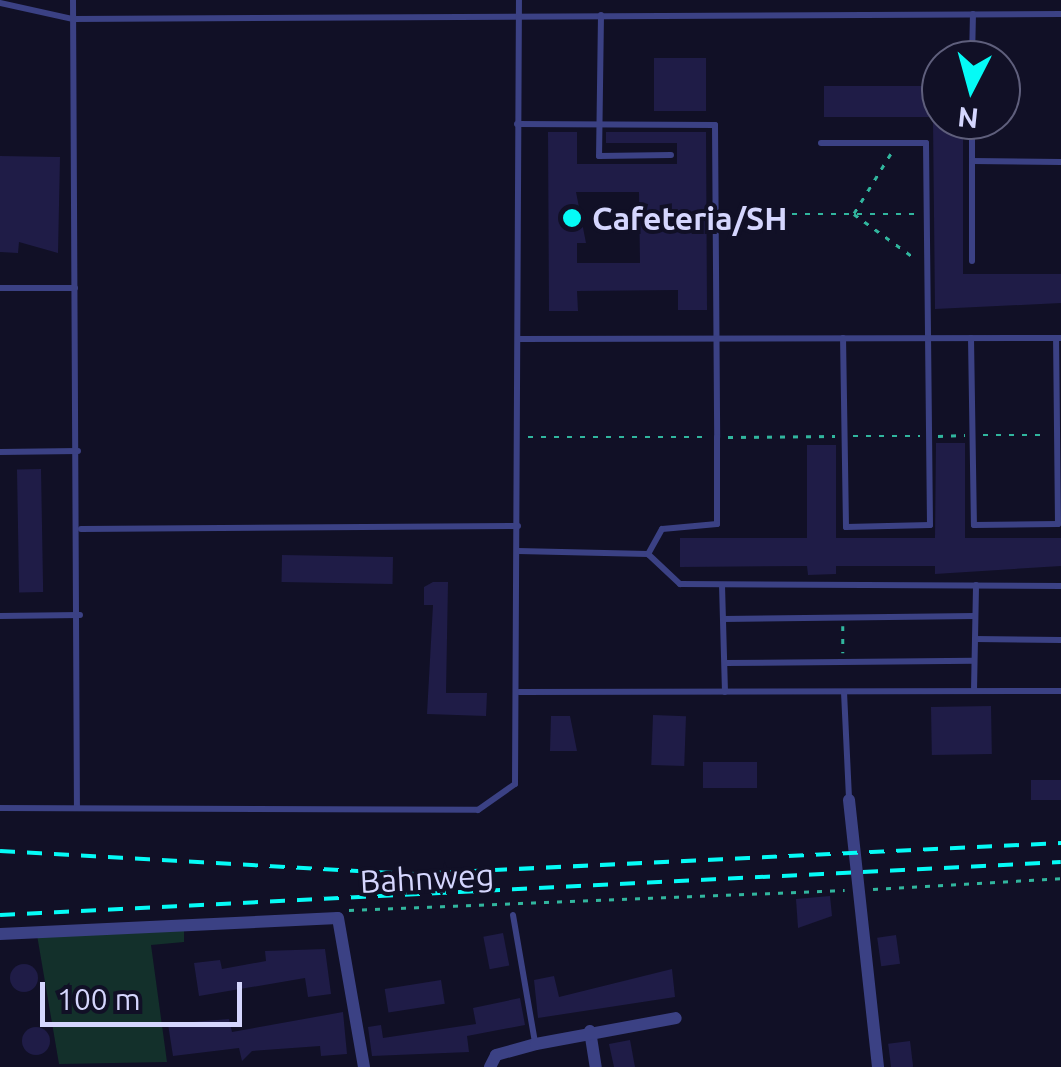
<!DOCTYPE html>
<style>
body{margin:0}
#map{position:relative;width:1061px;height:1067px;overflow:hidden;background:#111026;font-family:Ubuntu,sans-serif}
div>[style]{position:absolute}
.green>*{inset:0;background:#13302b}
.building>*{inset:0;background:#1f1c47;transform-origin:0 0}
.round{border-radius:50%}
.path>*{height:2.5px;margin-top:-1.25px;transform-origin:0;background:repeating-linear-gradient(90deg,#31b69e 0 5px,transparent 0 13px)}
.service>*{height:6px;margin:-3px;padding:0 3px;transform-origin:3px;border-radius:3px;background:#3b4184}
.minor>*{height:12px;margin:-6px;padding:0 6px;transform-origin:6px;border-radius:6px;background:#3b4184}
.rail>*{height:4px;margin-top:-2px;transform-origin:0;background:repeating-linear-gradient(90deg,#05fbf6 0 15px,transparent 0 27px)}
.dots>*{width:28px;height:28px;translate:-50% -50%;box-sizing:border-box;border:5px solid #111026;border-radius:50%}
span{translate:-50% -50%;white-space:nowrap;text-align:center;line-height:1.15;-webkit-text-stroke:8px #111026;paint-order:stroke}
.poi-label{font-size:32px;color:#d5d6fe;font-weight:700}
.left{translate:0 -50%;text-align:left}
.street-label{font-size:32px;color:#d5d6fe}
.north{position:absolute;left:921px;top:40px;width:100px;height:100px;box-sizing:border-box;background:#111026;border:2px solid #5f5f7c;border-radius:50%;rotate:186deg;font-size:28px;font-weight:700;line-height:40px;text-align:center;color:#d5d6fe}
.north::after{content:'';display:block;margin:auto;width:35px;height:45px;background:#05fbf6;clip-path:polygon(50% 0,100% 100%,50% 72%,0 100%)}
.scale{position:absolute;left:40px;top:982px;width:202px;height:45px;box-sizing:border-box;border:5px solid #d5d6fe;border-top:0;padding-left:12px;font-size:30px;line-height:35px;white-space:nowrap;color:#d5d6fe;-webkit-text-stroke:8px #111026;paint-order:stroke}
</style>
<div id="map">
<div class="green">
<i style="clip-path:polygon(184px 923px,184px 942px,151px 945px,167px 1062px,59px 1064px,36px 929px)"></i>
</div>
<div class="building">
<i style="left:654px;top:58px;width:52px;height:53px"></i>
<i style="left:824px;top:86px;width:117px;height:31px"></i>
<i style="clip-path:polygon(933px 120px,963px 120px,963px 274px,1061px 274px,1061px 303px,935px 309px)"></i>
<i style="clip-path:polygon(evenodd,548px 132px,577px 132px,577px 164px,677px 164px,677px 143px,606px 143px,606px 132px,706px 132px,707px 310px,678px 310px,678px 290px,577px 291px,578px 311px,549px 311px,548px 132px,576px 192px,639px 192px,640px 263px,577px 263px,577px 243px,586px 243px,576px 192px)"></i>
<i style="clip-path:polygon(0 156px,60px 157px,58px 253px,19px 242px,18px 253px,0 252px)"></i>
<i style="clip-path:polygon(936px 443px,965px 443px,965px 538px,1061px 538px,1061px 566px,935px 574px,935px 566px,836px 566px,836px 574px,808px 575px,807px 566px,680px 567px,680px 538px,807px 538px,807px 445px,836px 445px,836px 538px,935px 538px)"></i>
<i style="left:41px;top:469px;width:123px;height:24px;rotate:89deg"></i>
<i style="left:282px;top:555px;width:111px;height:27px;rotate:1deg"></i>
<i style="clip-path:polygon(433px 582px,448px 582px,446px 693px,487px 693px,486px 716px,427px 714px,433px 605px,424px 605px,424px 587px)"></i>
<i style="left:991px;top:706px;width:48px;height:60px;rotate:89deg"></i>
<i style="left:653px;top:715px;width:33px;height:50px;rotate:2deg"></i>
<i style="clip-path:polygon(551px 716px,570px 716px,577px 751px,550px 751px)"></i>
<i style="left:703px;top:762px;width:54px;height:26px"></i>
<i style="left:1031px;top:780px;width:30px;height:20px"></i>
<i style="clip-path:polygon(830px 896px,832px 916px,798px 928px,796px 899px)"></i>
<i style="left:503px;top:933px;width:33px;height:20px;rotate:79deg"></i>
<i style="left:896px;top:935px;width:29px;height:19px;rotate:82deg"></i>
<i style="clip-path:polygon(325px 949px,331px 994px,308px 997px,305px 978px,199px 996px,194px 963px,220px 960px,222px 969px,266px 961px,265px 951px)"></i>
<i class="round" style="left:10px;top:964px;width:28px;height:28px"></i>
<i style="clip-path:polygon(672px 969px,675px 997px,538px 1018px,534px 980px,554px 976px,559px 997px)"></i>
<i style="left:441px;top:980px;width:24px;height:57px;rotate:81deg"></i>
<i style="clip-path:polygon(520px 998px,525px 1025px,467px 1036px,469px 1052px,372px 1056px,368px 1027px,381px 1025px,383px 1038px,476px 1024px,473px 1008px)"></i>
<i style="clip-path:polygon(343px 1012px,347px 1054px,321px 1056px,320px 1046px,252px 1051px,242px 1061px,239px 1048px,173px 1056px,168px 1024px,229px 1019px,232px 1032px)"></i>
<i class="round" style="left:22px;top:1027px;width:28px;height:28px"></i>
<i style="clip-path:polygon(630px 1040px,635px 1067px,614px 1067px,609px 1044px)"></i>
<i style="left:910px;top:1041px;width:26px;height:22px;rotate:83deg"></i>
</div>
<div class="path">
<i style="left:891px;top:154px;width:70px;rotate:121.7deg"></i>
<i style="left:854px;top:214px;width:77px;rotate:36deg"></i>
<i style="left:727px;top:214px;width:192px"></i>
<i style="left:983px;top:435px;width:62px"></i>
<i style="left:853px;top:436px;width:67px"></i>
<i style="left:938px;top:436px;width:27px;rotate:-2deg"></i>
<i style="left:528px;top:437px;width:177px"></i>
<i style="left:728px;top:437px;width:107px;rotate:-0.5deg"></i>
<i style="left:843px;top:626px;width:27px;rotate:90deg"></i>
<i style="left:873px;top:889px;width:188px;rotate:-3.3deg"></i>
<i style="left:349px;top:910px;width:496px;rotate:-2.3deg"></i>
</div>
<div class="service">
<i style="left:73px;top:0;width:806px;rotate:89.72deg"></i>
<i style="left:0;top:3px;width:75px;rotate:12.4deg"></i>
<i style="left:73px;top:19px;width:988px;rotate:-0.29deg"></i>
<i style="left:601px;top:15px;width:141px;rotate:90.8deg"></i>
<i style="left:599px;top:156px;width:72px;rotate:-0.8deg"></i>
<i style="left:972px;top:60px;width:46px;rotate:-88.8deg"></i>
<i style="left:972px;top:120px;width:141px;rotate:90deg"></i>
<i style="left:517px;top:124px;width:198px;rotate:0.3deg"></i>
<i style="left:715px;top:125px;width:312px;rotate:89.6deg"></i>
<i style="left:717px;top:437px;width:87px;rotate:90deg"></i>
<i style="left:717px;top:524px;width:55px;rotate:174.8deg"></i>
<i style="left:662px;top:529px;width:29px;rotate:119deg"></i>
<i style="left:648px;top:554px;width:130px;rotate:-178.7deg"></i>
<i style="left:821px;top:143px;width:105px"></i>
<i style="left:926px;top:143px;width:382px;rotate:89.4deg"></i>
<i style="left:930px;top:525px;width:84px;rotate:178.6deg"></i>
<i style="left:846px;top:527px;width:189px;rotate:-90.9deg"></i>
<i style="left:972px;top:161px;width:89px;rotate:0.6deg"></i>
<i style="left:0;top:288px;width:75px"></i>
<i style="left:971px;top:338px;width:187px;rotate:89.1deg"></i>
<i style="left:974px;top:525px;width:84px;rotate:-0.7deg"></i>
<i style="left:1058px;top:524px;width:186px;rotate:-90.6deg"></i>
<i style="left:518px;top:339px;width:543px;rotate:-0.11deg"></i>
<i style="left:0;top:452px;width:78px;rotate:-0.7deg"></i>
<i style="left:81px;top:529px;width:437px;rotate:-0.4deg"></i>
<i style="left:648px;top:554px;width:44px;rotate:43.2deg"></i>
<i style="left:680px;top:584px;width:381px;rotate:0.3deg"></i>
<i style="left:722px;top:585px;width:107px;rotate:88.4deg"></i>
<i style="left:0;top:616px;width:80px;rotate:-0.7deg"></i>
<i style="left:723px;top:619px;width:252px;rotate:-0.7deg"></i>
<i style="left:975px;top:639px;width:86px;rotate:0.7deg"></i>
<i style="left:725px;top:663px;width:249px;rotate:-0.5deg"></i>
<i style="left:974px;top:691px;width:106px;rotate:-88.9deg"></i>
<i style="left:519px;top:692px;width:542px;rotate:-0.11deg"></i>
<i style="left:844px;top:692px;width:108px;rotate:87.3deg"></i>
<i style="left:0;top:808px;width:478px;rotate:0.2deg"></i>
<i style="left:478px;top:810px;width:45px;rotate:-35.1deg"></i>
<i style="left:515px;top:784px;width:784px;rotate:-89.71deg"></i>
<i style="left:513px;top:915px;width:129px;rotate:80.2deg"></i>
</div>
<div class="minor">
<i style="left:849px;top:800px;width:269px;rotate:83.8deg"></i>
<i style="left:0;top:934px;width:338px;rotate:-2.7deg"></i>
<i style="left:338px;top:918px;width:151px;rotate:80.1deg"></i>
<i style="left:590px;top:1031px;width:36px;rotate:81deg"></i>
<i style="left:490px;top:1067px;width:13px;rotate:-63deg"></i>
<i style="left:496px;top:1055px;width:41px;rotate:-15.4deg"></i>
<i style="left:536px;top:1044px;width:142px;rotate:-10.5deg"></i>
</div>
<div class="rail">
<i style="left:0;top:851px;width:412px;rotate:3.2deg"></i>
<i style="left:411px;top:874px;width:651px;rotate:-2.73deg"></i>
<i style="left:0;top:915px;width:1062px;rotate:-2.86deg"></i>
</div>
<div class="dots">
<i style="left:572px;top:218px;background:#05fbf6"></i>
</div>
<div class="poi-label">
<span class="left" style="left:592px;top:218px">Cafeteria/SH</span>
</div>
<div class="street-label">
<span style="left:427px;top:878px;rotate:-3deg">Bahnweg</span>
</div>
<div class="north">N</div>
<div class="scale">100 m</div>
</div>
